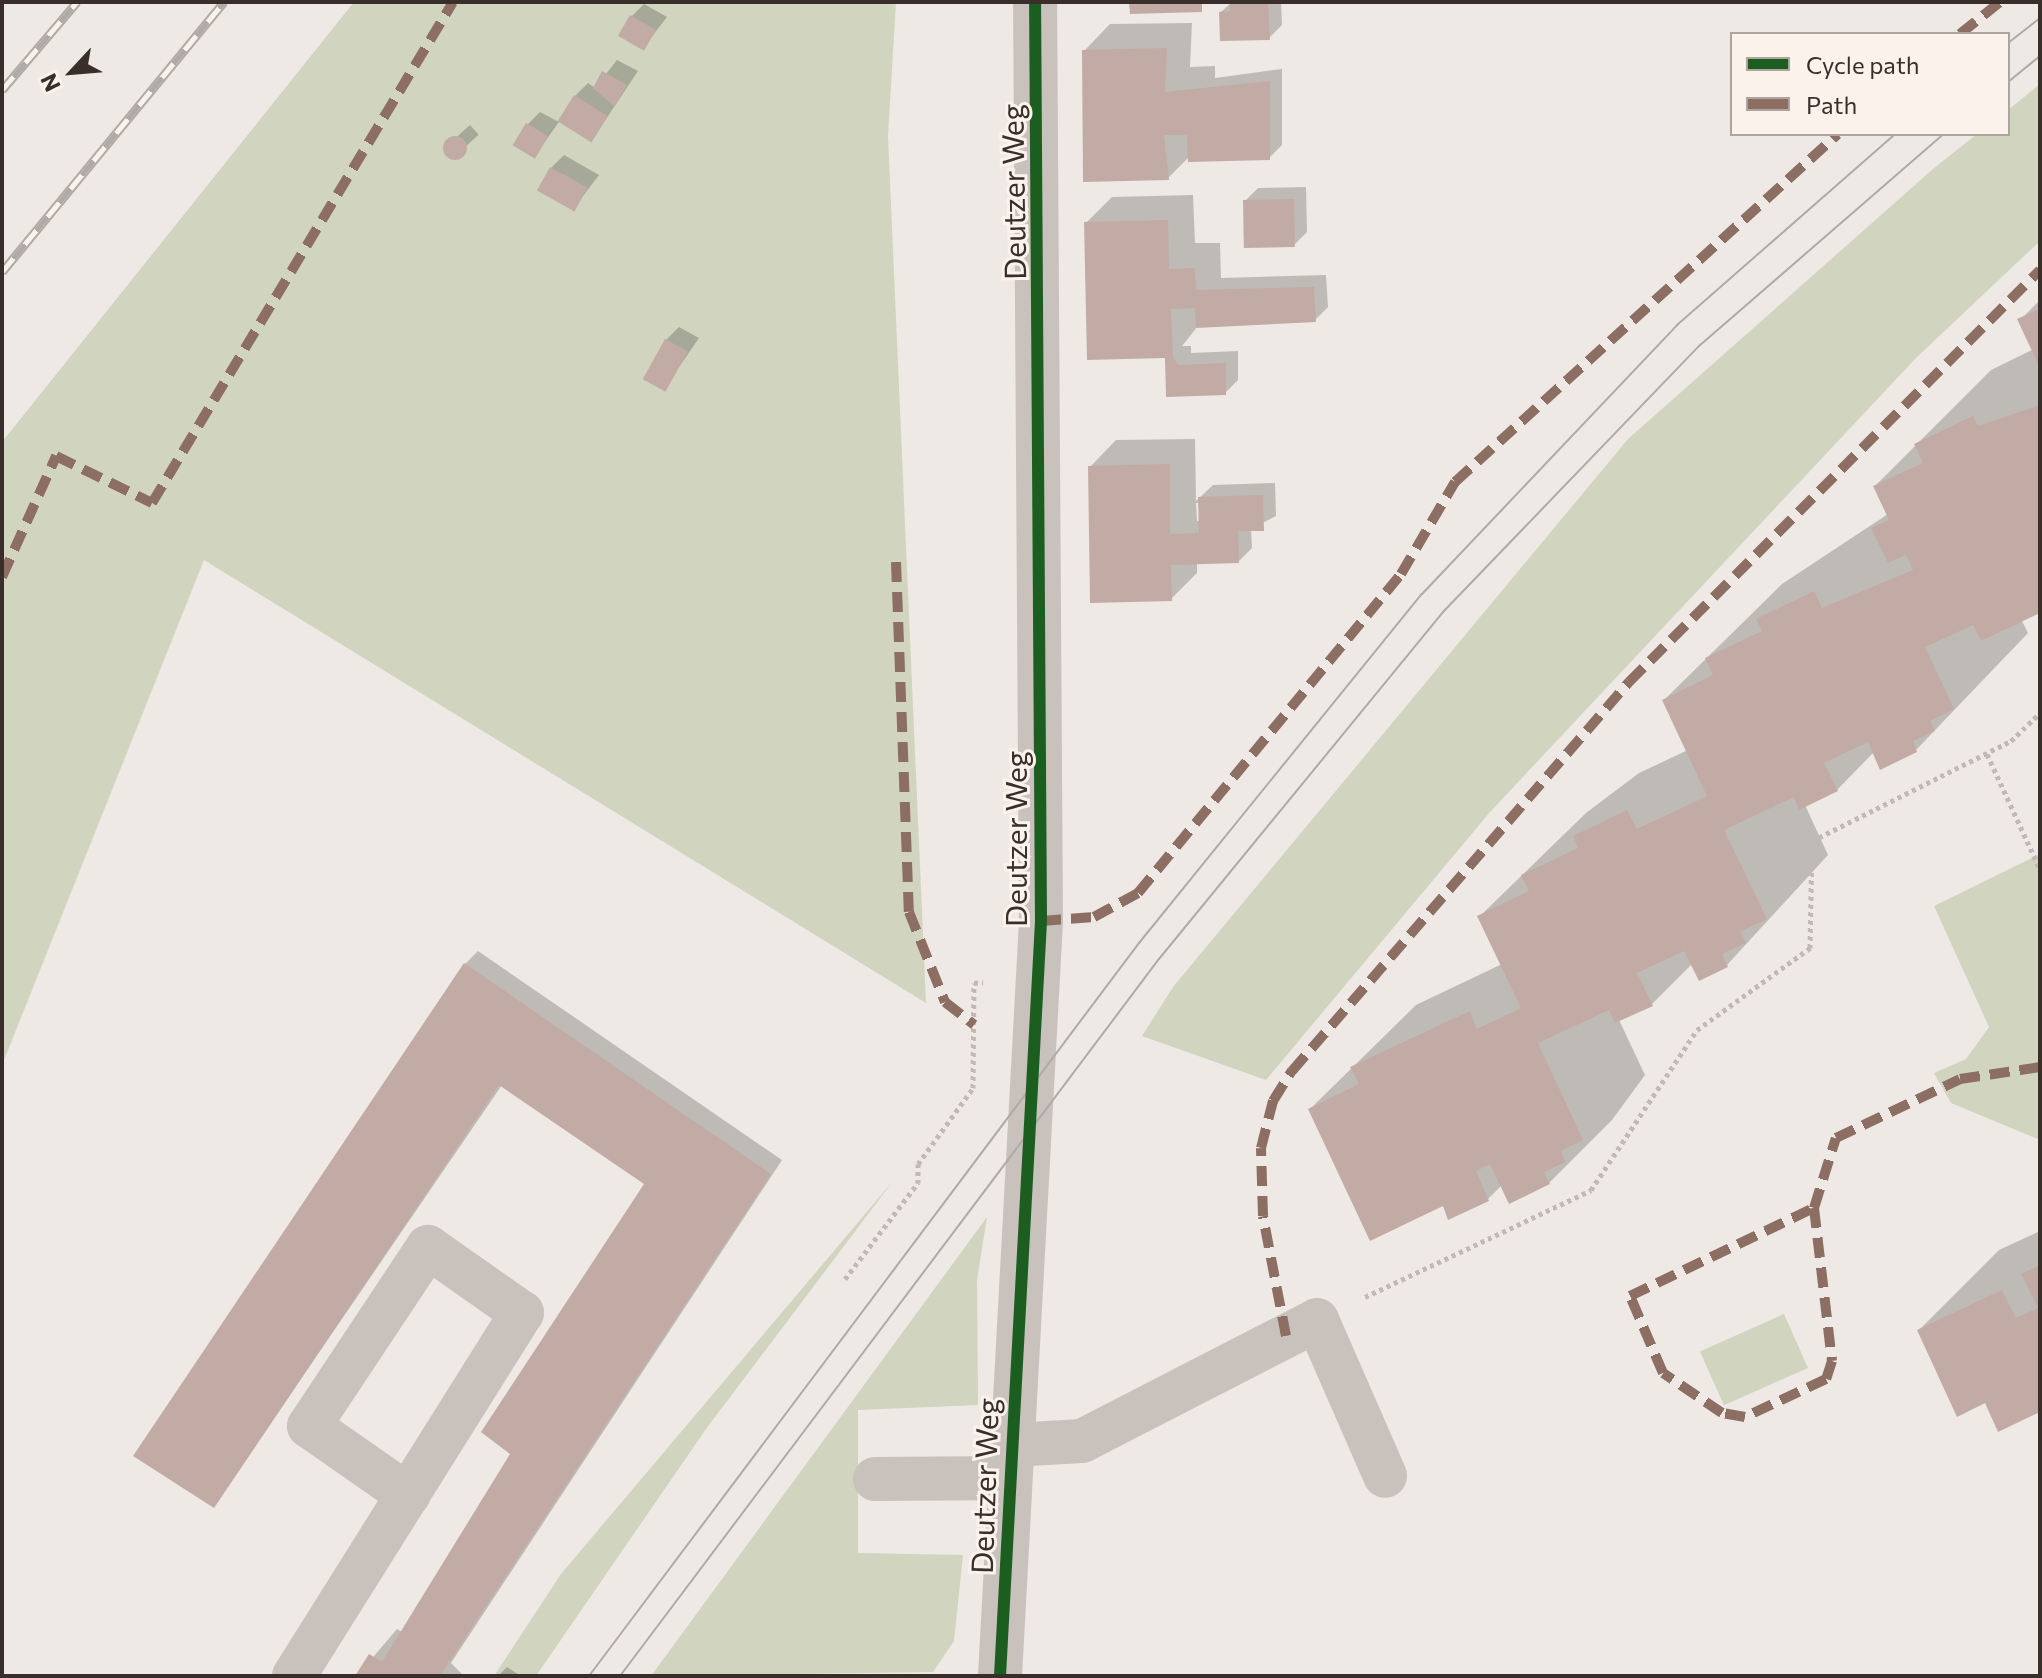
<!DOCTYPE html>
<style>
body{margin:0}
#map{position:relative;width:2042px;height:1678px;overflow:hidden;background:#eee9e4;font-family:Commissioner,sans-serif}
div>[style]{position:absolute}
.green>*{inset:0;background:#d1d4be;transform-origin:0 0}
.shadow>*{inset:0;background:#0003;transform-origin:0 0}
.building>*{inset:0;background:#c3aba5;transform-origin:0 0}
.round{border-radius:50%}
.path>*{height:5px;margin-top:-2.5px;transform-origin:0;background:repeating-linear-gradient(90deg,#c1b9b4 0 4px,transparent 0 8px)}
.minor>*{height:44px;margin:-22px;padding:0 22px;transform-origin:22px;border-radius:22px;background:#c8c1bc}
.tram>*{height:2px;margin:-1px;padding:0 1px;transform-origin:1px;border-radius:1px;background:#b0aaa6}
.rail>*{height:9px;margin-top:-4.5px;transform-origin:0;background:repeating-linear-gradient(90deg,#fbf3eb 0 18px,#b0aaa6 0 36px);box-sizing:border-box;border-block:2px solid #b0aaa6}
.quiet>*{height:10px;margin-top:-5px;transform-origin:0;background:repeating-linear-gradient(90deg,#8d6e63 0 20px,transparent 0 30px)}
.cycleway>*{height:12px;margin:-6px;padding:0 6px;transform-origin:6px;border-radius:6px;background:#1b5e20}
span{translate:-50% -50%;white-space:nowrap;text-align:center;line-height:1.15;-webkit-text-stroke:6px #fbf3eb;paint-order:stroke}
.street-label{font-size:30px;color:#392e2a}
.frame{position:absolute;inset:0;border:4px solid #392e2a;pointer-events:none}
.legend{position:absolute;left:1730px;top:32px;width:280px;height:104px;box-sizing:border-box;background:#fbf3eb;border:2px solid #ada49e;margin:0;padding:10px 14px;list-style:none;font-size:24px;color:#392e2a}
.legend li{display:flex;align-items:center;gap:16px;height:40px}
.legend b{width:40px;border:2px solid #ada49e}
.north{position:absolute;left:32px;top:32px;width:80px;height:80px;-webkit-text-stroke:6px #fbf3eb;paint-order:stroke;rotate:244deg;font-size:22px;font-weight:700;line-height:32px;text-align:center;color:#392e2a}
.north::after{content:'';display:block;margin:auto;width:28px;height:36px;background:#392e2a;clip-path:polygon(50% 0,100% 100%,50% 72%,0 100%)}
</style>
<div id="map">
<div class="green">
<i style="clip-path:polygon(354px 2px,896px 2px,888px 136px,926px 1003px,204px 560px,2px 1065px,2px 442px)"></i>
<i style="clip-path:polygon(2040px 84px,2040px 241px,1916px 358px,1490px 812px,1266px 1080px,1142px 1036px,1173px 987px,1628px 439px,1933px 169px,1977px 134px,2008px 134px,2008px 110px)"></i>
<i style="clip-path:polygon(2040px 854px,2040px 1140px,1951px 1103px,1934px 1073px,1966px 1059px,1989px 1027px,1934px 906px)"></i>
<i style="clip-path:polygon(893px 1181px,706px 1429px,536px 1676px,494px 1676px,561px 1574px)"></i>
<i style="clip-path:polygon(987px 1217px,977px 1280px,978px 1405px,858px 1410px,858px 1553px,963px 1555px,954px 1641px,933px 1672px,651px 1676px)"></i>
<i style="left:1784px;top:1314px;width:59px;height:92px;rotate:66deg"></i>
</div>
<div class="shadow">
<i style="clip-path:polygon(1232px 2px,1281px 2px,1282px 25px,1269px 38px,1221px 12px)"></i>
<i style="clip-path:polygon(644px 4px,667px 17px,643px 48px,631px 17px)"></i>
<i style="clip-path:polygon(1192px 23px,1190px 67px,1215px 66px,1215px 78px,1282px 69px,1282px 145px,1269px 158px,1190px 156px,1168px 178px,1084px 51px,1110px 24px)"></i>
<i style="clip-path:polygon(617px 60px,638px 71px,592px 140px,575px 96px,588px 83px,595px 88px)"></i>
<i style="clip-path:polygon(540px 112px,559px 122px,534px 157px,528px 124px)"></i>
<i style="left:470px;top:125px;width:13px;height:33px;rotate:48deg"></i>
<i style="clip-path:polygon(564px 155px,599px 175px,574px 208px,551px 168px)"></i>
<i style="clip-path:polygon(1306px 187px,1307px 232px,1294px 245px,1245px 201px,1258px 188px)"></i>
<i style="clip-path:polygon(1193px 195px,1195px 243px,1220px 243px,1221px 278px,1326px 275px,1328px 307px,1315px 320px,1198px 326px,1182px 346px,1191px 346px,1191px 353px,1238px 351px,1238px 380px,1225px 393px,1167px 359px,1086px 223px,1112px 197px)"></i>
<i style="clip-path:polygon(2040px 300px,2040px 611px,2021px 619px,2028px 633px,1916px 750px,1874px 752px,1837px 790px,1805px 805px,1828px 855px,1727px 965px,1700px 979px,1692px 964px,1652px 1004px,1619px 1020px,1645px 1075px,1612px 1120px,1549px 1183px,1502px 1185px,1488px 1199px,1444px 1204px,1310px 1109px,1416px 1005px,1502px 964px,1480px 916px,1586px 813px,1639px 773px,1688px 750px,1664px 700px,1782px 584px,1888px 514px,1875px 486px,1991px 370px,2034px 349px,2020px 320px)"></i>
<i style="clip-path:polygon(679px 327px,699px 338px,664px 389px,666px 340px)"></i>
<i style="clip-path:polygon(evenodd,1195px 439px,1196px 501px,1213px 485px,1275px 483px,1276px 516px,1251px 529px,1252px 548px,1239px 561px,1197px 562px,1197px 573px,1171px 599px,1090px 467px,1116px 440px,1195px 439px,1196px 503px,1200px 503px,1201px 521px,1197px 521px,1196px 503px)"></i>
<i style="clip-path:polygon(478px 951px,782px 1160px,451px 1663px,464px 1676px,357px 1676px,397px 1629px,402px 1632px,513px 1453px,647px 1184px,502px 1085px,214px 1506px,465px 964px)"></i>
<i style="clip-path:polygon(2040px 1231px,2040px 1410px,1986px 1401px,1919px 1330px,1999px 1250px)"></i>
<i style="clip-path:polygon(507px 1667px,521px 1676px,498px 1676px)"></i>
</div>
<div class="building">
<i style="clip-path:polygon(1129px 2px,1202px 2px,1202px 12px,1130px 14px)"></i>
<i style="clip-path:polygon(1230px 2px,1268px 2px,1270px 40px,1220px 41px,1219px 12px,1230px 11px)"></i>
<i style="left:630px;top:15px;width:30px;height:24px;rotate:30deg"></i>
<i style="clip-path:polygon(1167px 48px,1165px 92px,1270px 81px,1270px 160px,1188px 162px,1187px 135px,1164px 135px,1169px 180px,1083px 182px,1082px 50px)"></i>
<i style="clip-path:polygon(602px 71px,627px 85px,614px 106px,593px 88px)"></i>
<i style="left:574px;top:95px;width:40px;height:31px;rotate:32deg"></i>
<i style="left:526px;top:123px;width:26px;height:26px;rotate:31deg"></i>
<i class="round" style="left:443px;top:136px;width:24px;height:24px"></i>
<i style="left:550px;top:167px;width:43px;height:27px;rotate:29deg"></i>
<i style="left:1294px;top:199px;width:48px;height:51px;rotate:89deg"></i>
<i style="clip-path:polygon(1168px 220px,1169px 269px,1195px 268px,1196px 290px,1314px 287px,1316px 322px,1196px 328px,1195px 308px,1171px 309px,1173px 358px,1179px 365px,1226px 363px,1226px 395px,1166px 397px,1165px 358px,1087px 360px,1084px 222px)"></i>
<i style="clip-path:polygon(2040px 309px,2040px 368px,2017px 319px)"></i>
<i style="left:665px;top:339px;width:26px;height:46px;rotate:29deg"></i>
<i style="clip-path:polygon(2040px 405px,2040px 613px,1981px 641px,1973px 625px,1925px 647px,1954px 709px,1930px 721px,1935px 731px,1913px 741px,1917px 752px,1880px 770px,1868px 742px,1824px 763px,1838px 791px,1799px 810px,1794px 797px,1724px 830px,1767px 919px,1740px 932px,1746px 943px,1722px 954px,1728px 967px,1699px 981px,1684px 951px,1637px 973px,1653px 1006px,1615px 1023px,1609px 1010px,1538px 1043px,1583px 1140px,1561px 1151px,1565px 1162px,1544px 1172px,1550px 1184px,1509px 1204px,1490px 1164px,1476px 1171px,1489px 1201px,1448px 1220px,1443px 1206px,1370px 1241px,1308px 1109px,1359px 1084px,1350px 1067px,1470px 1011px,1477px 1029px,1521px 1008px,1477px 916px,1529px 891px,1521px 875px,1578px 848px,1573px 836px,1627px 810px,1637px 829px,1707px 796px,1662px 700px,1713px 675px,1705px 658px,1762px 631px,1756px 619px,1814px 591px,1822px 608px,1913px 570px,1906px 555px,1888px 563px,1871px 528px,1889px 520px,1873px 486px,1923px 463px,1914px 444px,1973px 416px,1978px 426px)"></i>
<i style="clip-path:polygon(1170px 464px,1170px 534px,1199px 533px,1198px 497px,1226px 496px,1263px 495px,1264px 531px,1238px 531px,1239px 563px,1171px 565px,1172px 601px,1090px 603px,1088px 466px)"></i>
<i style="clip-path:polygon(464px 963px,771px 1174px,440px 1676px,355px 1676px,369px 1654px,382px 1662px,510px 1454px,481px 1432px,644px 1184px,499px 1085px,214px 1508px,133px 1456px)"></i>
<i style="clip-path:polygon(2040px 1265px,2040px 1412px,1998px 1432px,1985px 1403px,1957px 1417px,1917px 1330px,2002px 1290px,2016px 1318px,2038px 1308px,2021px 1274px)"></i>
</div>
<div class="path">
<i style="left:1987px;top:754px;width:127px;rotate:65.3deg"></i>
<i style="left:845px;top:1279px;width:121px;rotate:-52.8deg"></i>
<i style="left:918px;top:1183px;width:19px;rotate:-90deg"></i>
<i style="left:918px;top:1164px;width:94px;rotate:-54.1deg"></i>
<i style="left:973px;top:1088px;width:105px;rotate:-89.5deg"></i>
<i style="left:974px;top:983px;width:9px;rotate:-6deg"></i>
<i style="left:1365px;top:1297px;width:250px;rotate:-25.3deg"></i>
<i style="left:1591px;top:1190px;width:192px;rotate:-56.5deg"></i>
<i style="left:1697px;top:1030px;width:140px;rotate:-36deg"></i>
<i style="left:1810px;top:948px;width:107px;rotate:-88.9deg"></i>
<i style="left:1812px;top:841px;width:223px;rotate:-26.7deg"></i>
<i style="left:2011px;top:741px;width:40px;rotate:-44deg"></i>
</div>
<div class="minor">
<i style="left:1010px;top:1445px;width:72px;rotate:-3.2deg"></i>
<i style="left:1082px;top:1441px;width:264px;rotate:-27.2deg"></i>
<i style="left:1317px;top:1320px;width:170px;rotate:66.4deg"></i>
<i style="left:875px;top:1479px;width:135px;rotate:-0.4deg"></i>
<i style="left:294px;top:1676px;width:429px;rotate:-57.9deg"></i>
<i style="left:522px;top:1313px;width:115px;rotate:-144.9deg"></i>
<i style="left:428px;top:1247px;width:215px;rotate:123.6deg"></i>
<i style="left:309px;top:1426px;width:121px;rotate:34.9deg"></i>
<i style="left:1000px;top:1676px;width:756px;rotate:-86.89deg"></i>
<i style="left:1041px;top:921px;width:919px;rotate:-90.37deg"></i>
</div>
<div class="tram">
<i style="left:2008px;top:43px;width:41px;rotate:-38deg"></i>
<i style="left:2008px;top:82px;width:41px;rotate:-39.1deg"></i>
<i style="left:589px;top:1676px;width:916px;rotate:-53.12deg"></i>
<i style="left:1139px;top:943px;width:449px;rotate:-51deg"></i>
<i style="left:1422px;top:594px;width:371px;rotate:-46.5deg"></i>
<i style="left:1677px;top:325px;width:290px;rotate:-41.2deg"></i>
<i style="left:620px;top:1676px;width:897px;rotate:-53.07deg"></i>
<i style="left:1159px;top:959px;width:448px;rotate:-50.7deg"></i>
<i style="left:1443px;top:612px;width:369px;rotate:-46.1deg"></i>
<i style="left:1699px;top:346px;width:324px;rotate:-40.9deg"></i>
</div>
<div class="rail">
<i style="left:2px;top:90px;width:116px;rotate:-49.6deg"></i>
<i style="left:2px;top:272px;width:350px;rotate:-50.6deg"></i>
</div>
<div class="quiet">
<i style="left:1960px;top:34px;width:51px;rotate:-38.7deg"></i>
<i style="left:896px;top:562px;width:350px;rotate:87.9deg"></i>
<i style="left:909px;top:912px;width:97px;rotate:68.2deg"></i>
<i style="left:945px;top:1002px;width:37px;rotate:38deg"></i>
<i style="left:2px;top:577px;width:133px;rotate:-65.9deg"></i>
<i style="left:56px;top:456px;width:107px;rotate:26.1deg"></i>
<i style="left:152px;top:503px;width:584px;rotate:-59deg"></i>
<i style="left:1041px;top:921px;width:53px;rotate:-4.3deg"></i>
<i style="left:1094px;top:917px;width:50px;rotate:-28.6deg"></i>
<i style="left:1138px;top:893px;width:413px;rotate:-50.5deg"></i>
<i style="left:1401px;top:574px;width:107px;rotate:-59.6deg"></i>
<i style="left:1455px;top:482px;width:517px;rotate:-42.26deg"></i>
<i style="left:1814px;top:1208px;width:154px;rotate:83.3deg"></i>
<i style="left:1832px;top:1361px;width:19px;rotate:108deg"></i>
<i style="left:1826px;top:1379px;width:89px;rotate:154.9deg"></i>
<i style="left:1745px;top:1417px;width:23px;rotate:-170deg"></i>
<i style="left:1722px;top:1413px;width:71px;rotate:-145.9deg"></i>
<i style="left:1663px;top:1373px;width:84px;rotate:-113.2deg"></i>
<i style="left:1630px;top:1296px;width:204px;rotate:-25.6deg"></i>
<i style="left:1814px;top:1208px;width:73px;rotate:-72.6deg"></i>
<i style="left:1836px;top:1138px;width:137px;rotate:-25.4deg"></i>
<i style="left:1960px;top:1079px;width:81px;rotate:-8.5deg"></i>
<i style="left:1286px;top:1336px;width:122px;rotate:-100.9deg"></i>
<i style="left:1263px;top:1216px;width:68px;rotate:-91.7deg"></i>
<i style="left:1261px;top:1148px;width:49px;rotate:-75.7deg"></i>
<i style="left:1273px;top:1101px;width:36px;rotate:-58deg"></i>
<i style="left:1292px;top:1071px;width:515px;rotate:-49.1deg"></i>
<i style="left:1629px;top:682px;width:582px;rotate:-45.07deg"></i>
</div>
<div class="cycleway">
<i style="left:1000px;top:1676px;width:756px;rotate:-86.89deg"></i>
<i style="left:1041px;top:921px;width:919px;rotate:-90.37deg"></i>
</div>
<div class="street-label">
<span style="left:1013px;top:192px;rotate:-91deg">Deutzer Weg</span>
<span style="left:1015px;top:839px;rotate:-90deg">Deutzer Weg</span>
<span style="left:984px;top:1486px;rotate:-88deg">Deutzer Weg</span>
</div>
<div class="frame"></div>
<ul class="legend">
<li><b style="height:10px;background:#1b5e20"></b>Cycle path</li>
<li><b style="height:10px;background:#8d6e63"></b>Path</li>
</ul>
<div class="north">N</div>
</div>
